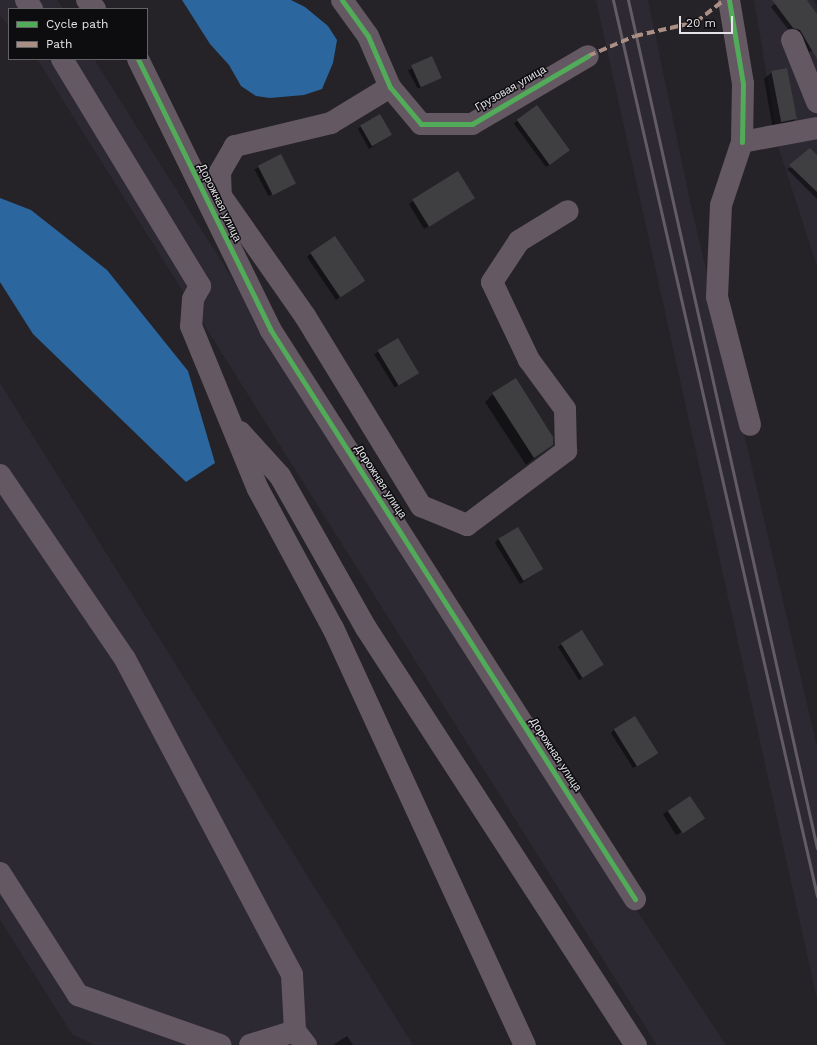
<!DOCTYPE html>
<meta charset="utf-8">
<style>
body{margin:0}
#map{position:relative;width:817px;height:1045px;overflow:hidden;background:#252327;font-family:"Work Sans",sans-serif}
div>[style]{position:absolute}
.built>*{inset:0;background:#2d2933}
.water>*{inset:0;background:#2b669e}
.shadow>*{inset:0;background:#0007;transform-origin:0 0}
.building>*{inset:0;background:#3f3e41;transform-origin:0 0}
.minor>*{height:22px;margin:-11px;padding:0 11px;transform-origin:11px;border-radius:11px;background:#645863}
.rail>*{height:3px;margin:-1.5px;padding:0 1.5px;transform-origin:1.5px;border-radius:1.5px;background:#645c64}
.quiet>*{height:4px;margin-top:-2px;transform-origin:0;background:repeating-linear-gradient(90deg,#ac8f84 0 8px,transparent 0 12px)}
.cycleway>*{height:5px;margin:-2.5px;padding:0 2.5px;transform-origin:2.5px;border-radius:2.5px;background:#51ab58}
span{translate:-50% -50%;white-space:nowrap;text-align:center;line-height:1.15;-webkit-text-stroke:3px #0d0c0f;paint-order:stroke}
.street-label{font-size:11px;color:#e5e4e8}
.legend{position:absolute;left:8px;top:8px;width:140px;height:52px;box-sizing:border-box;background:#0d0c0f;border:1px solid #636266;margin:0;padding:5px 7px;list-style:none;font-size:12px;color:#e5e4e8}
.legend li{display:flex;align-items:center;gap:8px;height:20px}
.legend b{width:20px;border:1px solid #636266}
.scale{position:absolute;left:679px;top:16px;width:54px;height:18px;box-sizing:border-box;border:2px solid #e5e4e8;border-top:0;padding-left:5px;font-size:12px;line-height:14px;white-space:nowrap;color:#e5e4e8;-webkit-text-stroke:3px #0d0c0f;paint-order:stroke}
</style>
<div id="map">
<div class="built">
<i style="clip-path:polygon(0 0,57px 0,63px 9px,9px 9px,9px 26px,0 16px)"></i>
<i style="clip-path:polygon(596px 0,648px 0,690px 201px,817px 747px,817px 999px)"></i>
<i style="clip-path:polygon(754px 0,813px 0,817px 6px,817px 266px,779px 149px)"></i>
<i style="clip-path:polygon(37px 59px,94px 59px,497px 699px,726px 1045px,657px 1045px)"></i>
<i style="clip-path:polygon(0 383px,413px 1045px,95px 1045px,72px 1034px,0 920px)"></i>
</div>
<div class="water">
<i style="clip-path:polygon(182px 0,291px 0,305px 7px,328px 26px,337px 40px,333px 63px,322px 89px,304px 95px,270px 98px,256px 96px,241px 86px,229px 65px,210px 44px)"></i>
<i style="clip-path:polygon(0 198px,31px 210px,107px 270px,188px 371px,215px 463px,186px 482px,33px 334px,0 282px)"></i>
</div>
<div class="shadow">
<i style="clip-path:polygon(779px 0,805px 0,817px 15px,817px 47px,807px 54px,771px 7px)"></i>
<i style="left:431px;top:58px;width:21px;height:26px;rotate:62deg"></i>
<i style="clip-path:polygon(772px 72px,796px 119px,788px 126px,773px 129px,764px 79px)"></i>
<i style="clip-path:polygon(518px 120px,565px 154px,546px 167px,514px 124px)"></i>
<i style="clip-path:polygon(361px 126px,391px 135px,369px 149px,358px 129px)"></i>
<i style="left:280px;top:156px;width:30px;height:29px;rotate:62deg"></i>
<i style="clip-path:polygon(817px 157px,817px 199px,787px 169px)"></i>
<i style="clip-path:polygon(413px 201px,470px 201px,424px 229px,409px 204px)"></i>
<i style="clip-path:polygon(311px 253px,363px 281px,336px 300px,307px 257px)"></i>
<i style="left:397px;top:340px;width:39px;height:27px;rotate:58deg"></i>
<i style="clip-path:polygon(493px 394px,552px 444px,526px 465px,485px 402px)"></i>
<i style="clip-path:polygon(498px 539px,542px 569px,520px 584px,495px 543px)"></i>
<i style="clip-path:polygon(562px 644px,599px 668px,579px 680px,558px 647px)"></i>
<i style="clip-path:polygon(615px 729px,657px 753px,633px 768px,611px 733px)"></i>
<i style="left:690px;top:797px;width:25px;height:32px;rotate:58deg"></i>
<i style="clip-path:polygon(347px 1036px,353px 1045px,333px 1045px)"></i>
</div>
<div class="building">
<i style="clip-path:polygon(772px 0,807px 0,817px 14px,817px 59px,800px 30px,793px 28px)"></i>
<i style="left:432px;top:56px;width:24px;height:23px;rotate:66deg"></i>
<i style="left:787px;top:68px;width:52px;height:16px;rotate:79deg"></i>
<i style="left:537px;top:105px;width:56px;height:25px;rotate:54deg"></i>
<i style="left:380px;top:114px;width:24px;height:23px;rotate:60deg"></i>
<i style="clip-path:polygon(810px 148px,817px 155px,817px 192px,789px 165px)"></i>
<i style="left:281px;top:154px;width:33px;height:26px;rotate:63deg"></i>
<i style="left:458px;top:171px;width:32px;height:54px;rotate:58deg"></i>
<i style="left:335px;top:236px;width:54px;height:30px;rotate:56deg"></i>
<i style="left:398px;top:338px;width:41px;height:24px;rotate:59deg"></i>
<i style="clip-path:polygon(516px 378px,553px 437px,553px 445px,534px 458px,492px 393px)"></i>
<i style="left:518px;top:527px;width:49px;height:23px;rotate:59deg"></i>
<i style="left:582px;top:630px;width:41px;height:25px;rotate:58deg"></i>
<i style="left:635px;top:716px;width:44px;height:25px;rotate:58deg"></i>
<i style="left:690px;top:796px;width:27px;height:27px;rotate:56deg"></i>
</div>
<div class="minor">
<i style="left:26px;top:0;width:11px;rotate:56deg"></i>
<i style="left:87px;top:0;width:12px;rotate:48deg"></i>
<i style="left:342px;top:0;width:44px;rotate:54.2deg"></i>
<i style="left:368px;top:36px;width:56px;rotate:66.7deg"></i>
<i style="left:390px;top:87px;width:48px;rotate:50deg"></i>
<i style="left:421px;top:124px;width:51px"></i>
<i style="left:472px;top:124px;width:134px;rotate:-30.4deg"></i>
<i style="left:729px;top:0;width:85px;rotate:80.5deg"></i>
<i style="left:743px;top:84px;width:58px;rotate:91deg"></i>
<i style="left:742px;top:142px;width:66px;rotate:108.4deg"></i>
<i style="left:721px;top:205px;width:92px;rotate:92.5deg"></i>
<i style="left:717px;top:297px;width:132px;rotate:75.5deg"></i>
<i style="left:792px;top:40px;width:67px;rotate:68deg"></i>
<i style="left:62px;top:59px;width:266px;rotate:58.7deg"></i>
<i style="left:200px;top:286px;width:15px;rotate:118deg"></i>
<i style="left:193px;top:299px;width:27px;rotate:94deg"></i>
<i style="left:191px;top:326px;width:176px;rotate:67.7deg"></i>
<i style="left:258px;top:489px;width:158px;rotate:61.7deg"></i>
<i style="left:333px;top:628px;width:459px;rotate:65.3deg"></i>
<i style="left:138px;top:59px;width:301px;rotate:63.9deg"></i>
<i style="left:270px;top:329px;width:677px;rotate:57.37deg"></i>
<i style="left:390px;top:87px;width:69px;rotate:148.6deg"></i>
<i style="left:331px;top:123px;width:99px;rotate:166.5deg"></i>
<i style="left:235px;top:146px;width:30px;rotate:120deg"></i>
<i style="left:220px;top:172px;width:24px;rotate:88deg"></i>
<i style="left:221px;top:196px;width:146px;rotate:55deg"></i>
<i style="left:305px;top:316px;width:223px;rotate:58.6deg"></i>
<i style="left:421px;top:506px;width:50px;rotate:22.4deg"></i>
<i style="left:467px;top:525px;width:124px;rotate:-36.8deg"></i>
<i style="left:566px;top:451px;width:42px;rotate:-91.4deg"></i>
<i style="left:565px;top:409px;width:61px;rotate:-126.3deg"></i>
<i style="left:529px;top:360px;width:86px;rotate:-115.4deg"></i>
<i style="left:492px;top:282px;width:49px;rotate:-56.6deg"></i>
<i style="left:519px;top:241px;width:57px;rotate:-31.5deg"></i>
<i style="left:742px;top:142px;width:76px;rotate:-10.6deg"></i>
<i style="left:240px;top:432px;width:59px;rotate:47.7deg"></i>
<i style="left:280px;top:476px;width:175px;rotate:60.5deg"></i>
<i style="left:366px;top:628px;width:497px;rotate:57.1deg"></i>
<i style="left:0;top:475px;width:222px;rotate:55.8deg"></i>
<i style="left:125px;top:659px;width:357px;rotate:62.1deg"></i>
<i style="left:292px;top:975px;width:56px;rotate:86.9deg"></i>
<i style="left:295px;top:1031px;width:18px;rotate:52deg"></i>
<i style="left:0;top:873px;width:145px;rotate:57.4deg"></i>
<i style="left:78px;top:995px;width:151px;rotate:19.4deg"></i>
<i style="left:250px;top:1045px;width:47px;rotate:-17.3deg"></i>
</div>
<div class="rail">
<i style="left:613px;top:0;width:919px;rotate:77.17deg"></i>
<i style="left:628px;top:0;width:869px;rotate:77.44deg"></i>
</div>
<div class="quiet">
<i style="left:588px;top:56px;width:51px;rotate:-23.1deg"></i>
<i style="left:635px;top:36px;width:63px;rotate:-12.9deg"></i>
<i style="left:696px;top:22px;width:36px;rotate:-38deg"></i>
</div>
<div class="cycleway">
<i style="left:342px;top:0;width:44px;rotate:54.2deg"></i>
<i style="left:368px;top:36px;width:56px;rotate:66.7deg"></i>
<i style="left:390px;top:87px;width:48px;rotate:50deg"></i>
<i style="left:421px;top:124px;width:51px"></i>
<i style="left:472px;top:124px;width:134px;rotate:-30.4deg"></i>
<i style="left:729px;top:0;width:85px;rotate:80.5deg"></i>
<i style="left:743px;top:84px;width:58px;rotate:91deg"></i>
<i style="left:138px;top:59px;width:301px;rotate:63.9deg"></i>
<i style="left:270px;top:329px;width:677px;rotate:57.37deg"></i>
</div>
<div class="street-label">
<span style="left:511px;top:89px;rotate:-30deg">Грузовая улица</span>
<span style="left:219px;top:203px;rotate:64deg">Дорожная улица</span>
<span style="left:380px;top:482px;rotate:57deg">Дорожная улица</span>
<span style="left:555px;top:755px;rotate:57deg">Дорожная улица</span>
</div>
<ul class="legend">
<li><b style="height:5px;background:#51ab58"></b>Cycle path</li>
<li><b style="height:5px;background:#ac8f84"></b>Path</li>
</ul>
<div class="scale">20 m</div>
</div>
